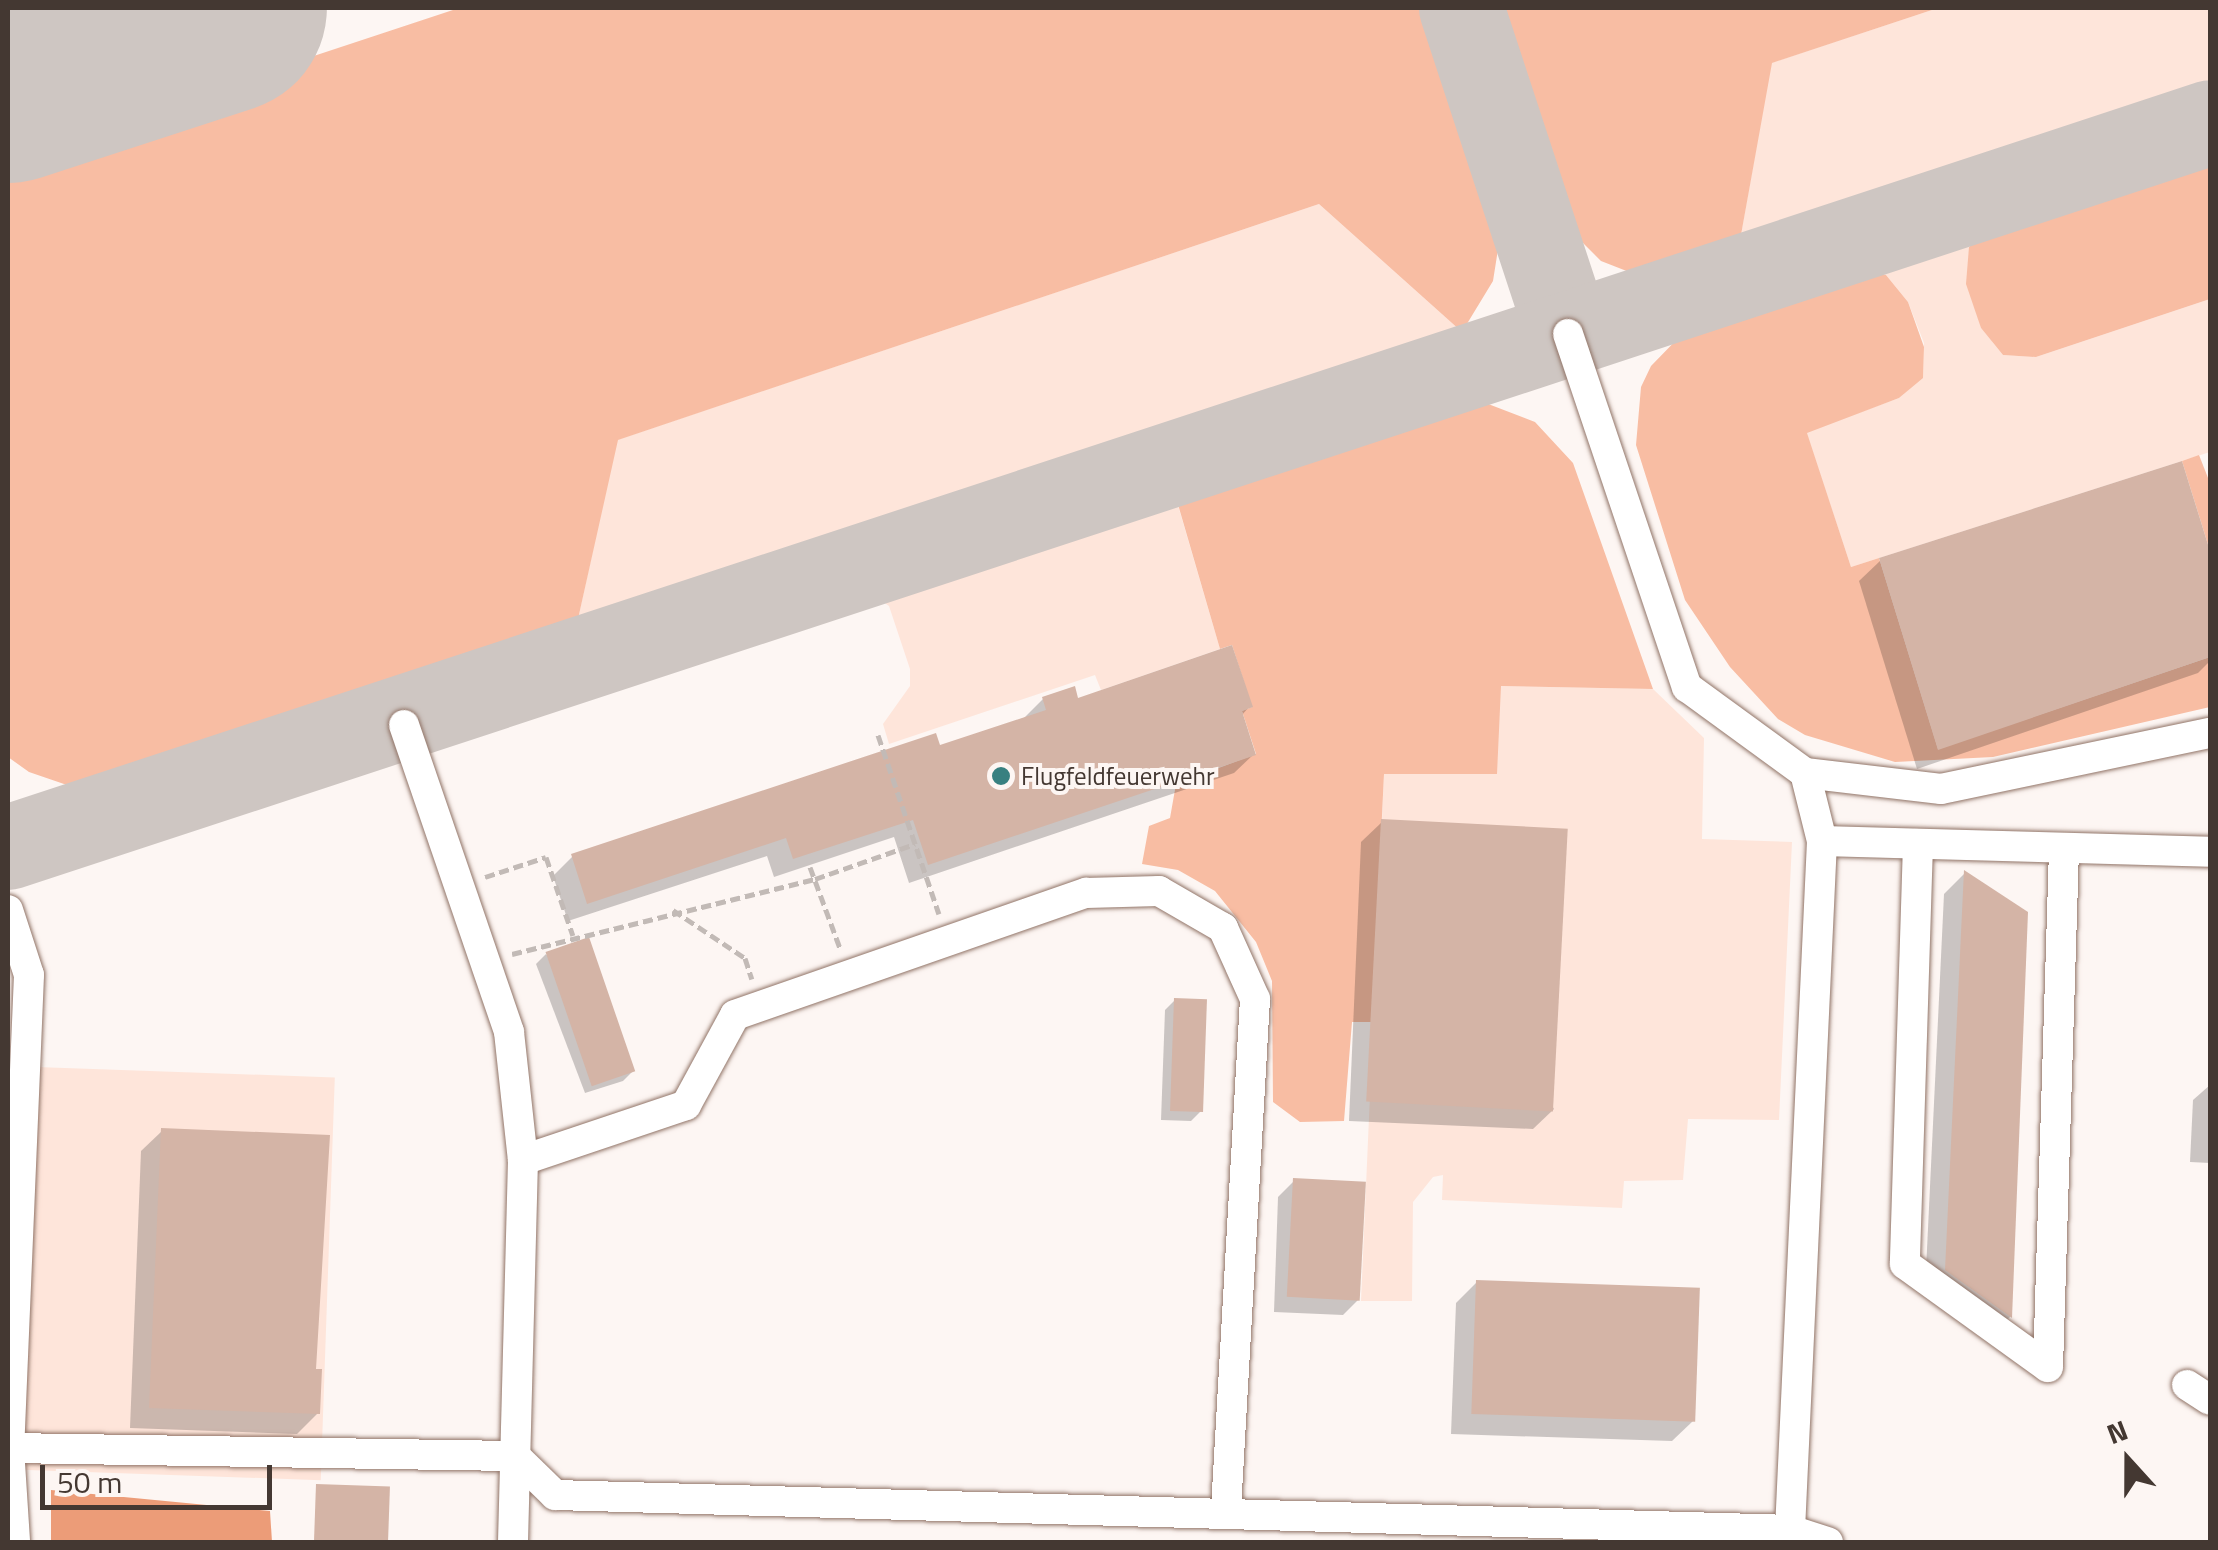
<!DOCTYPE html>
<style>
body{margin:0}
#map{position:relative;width:2218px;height:1550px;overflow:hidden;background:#fdf6f3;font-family:"Titillium Web",sans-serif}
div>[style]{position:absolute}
.built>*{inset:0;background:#fee5da;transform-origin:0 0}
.green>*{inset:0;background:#f8bda3}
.forest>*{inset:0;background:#ec9c78}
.shadow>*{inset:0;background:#0003;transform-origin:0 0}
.taxiway>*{height:85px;margin:-42.5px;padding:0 42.5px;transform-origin:42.5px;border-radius:42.5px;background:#cec6c2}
.runway>*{height:210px;margin:-105px;padding:0 105px;transform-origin:105px;border-radius:105px;background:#cec6c2}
.building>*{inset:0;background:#d4b4a6;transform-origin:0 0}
.path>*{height:5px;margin-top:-2.5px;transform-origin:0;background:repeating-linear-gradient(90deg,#c2bab6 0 10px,transparent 0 15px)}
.roads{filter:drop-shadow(0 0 2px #917467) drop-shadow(0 0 2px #917467)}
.minor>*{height:30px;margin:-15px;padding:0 15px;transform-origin:15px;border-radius:15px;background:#fff}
.dots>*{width:28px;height:28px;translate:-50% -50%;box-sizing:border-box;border:5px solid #fdf6f3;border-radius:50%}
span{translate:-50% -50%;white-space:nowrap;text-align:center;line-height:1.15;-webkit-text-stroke:8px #fdf6f3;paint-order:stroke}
.poi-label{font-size:25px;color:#443832}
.left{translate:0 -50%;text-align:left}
.frame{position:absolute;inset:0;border:10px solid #443832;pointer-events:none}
.north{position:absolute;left:2078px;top:1410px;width:100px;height:100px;-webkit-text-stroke:8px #fdf6f3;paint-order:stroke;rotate:339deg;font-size:28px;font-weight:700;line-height:40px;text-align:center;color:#443832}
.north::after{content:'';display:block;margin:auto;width:35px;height:45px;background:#443832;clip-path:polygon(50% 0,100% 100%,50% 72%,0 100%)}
.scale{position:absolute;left:40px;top:1465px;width:232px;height:45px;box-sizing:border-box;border:5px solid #443832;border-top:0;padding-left:12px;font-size:30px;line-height:35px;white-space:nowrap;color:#443832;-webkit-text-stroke:8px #fdf6f3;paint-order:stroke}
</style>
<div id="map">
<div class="built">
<i style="clip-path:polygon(1938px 8px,2210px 8px,2210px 89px,1739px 246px,1771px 63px)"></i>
<i style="clip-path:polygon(1319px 204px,1462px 332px,576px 628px,617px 440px)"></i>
<i style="clip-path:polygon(1992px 227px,1969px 247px,1981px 328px,2003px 355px,2036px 357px,2210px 299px,2210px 452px,1851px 567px,1806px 432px,1899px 398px,1923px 377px,1924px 343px,1908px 302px,1886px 275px,1855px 271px)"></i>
<i style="clip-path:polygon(1180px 492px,1177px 502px,1220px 649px,1101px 690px,1095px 675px,889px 744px,883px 724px,910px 686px,910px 669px,889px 606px,869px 592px)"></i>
<i style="clip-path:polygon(1500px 686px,1653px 689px,1704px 738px,1702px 839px,1792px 842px,1779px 1120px,1688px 1119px,1683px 1180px,1624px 1181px,1622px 1208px,1442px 1200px,1443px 1175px,1433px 1177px,1413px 1202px,1412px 1301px,1361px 1301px,1384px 773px)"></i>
<i style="left:8px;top:1066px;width:327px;height:403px;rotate:2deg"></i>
</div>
<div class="green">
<i style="clip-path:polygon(459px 8px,1428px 8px,1495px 206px,1499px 243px,1493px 281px,1462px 332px,1319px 204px,618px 440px,576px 628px,98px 784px,64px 784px,29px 772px,8px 757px,8px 157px)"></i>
<i style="clip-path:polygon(1494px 8px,1938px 8px,1772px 63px,1739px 246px,1642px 277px,1601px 261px,1566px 226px)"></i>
<i style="clip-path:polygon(2210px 155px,2210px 299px,2036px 357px,2003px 355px,1981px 328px,1966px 284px,1969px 247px,1992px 227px)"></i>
<i style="clip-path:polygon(1855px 271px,1886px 275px,1908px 302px,1924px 347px,1923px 378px,1899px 398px,1807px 433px,1851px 567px,1879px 558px,1938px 749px,2210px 657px,2210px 707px,1993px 757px,1895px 762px,1805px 735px,1778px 719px,1730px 667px,1685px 600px,1636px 445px,1641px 387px,1651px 366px,1686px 330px)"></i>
<i style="clip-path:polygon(1483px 402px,1535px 422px,1573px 463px,1653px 689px,1501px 686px,1497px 774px,1384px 774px,1372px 1022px,1352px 1022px,1344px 1121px,1300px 1122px,1273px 1102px,1272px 981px,1256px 942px,1215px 891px,1178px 870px,1142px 864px,1149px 826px,1170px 818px,1176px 784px,1256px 754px,1242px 711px,1252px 707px,1232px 645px,1220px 649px,1177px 501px,1180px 492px,1456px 404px)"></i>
<i style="clip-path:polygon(2199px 455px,2210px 483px,2210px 551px,2182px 461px)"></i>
</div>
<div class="forest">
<i style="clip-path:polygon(51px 1490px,270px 1511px,272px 1542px,51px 1542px)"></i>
</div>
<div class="shadow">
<i style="clip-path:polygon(2180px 464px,2210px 560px,2210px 661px,2198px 673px,1917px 769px,1859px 581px,1880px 561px)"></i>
<i style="clip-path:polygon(1043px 699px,1250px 706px,1241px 716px,1254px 754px,1234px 773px,909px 883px,894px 837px,774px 877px,767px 856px,568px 921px,553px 876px,573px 856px,939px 749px,1024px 718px)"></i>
<i style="clip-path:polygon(1382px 822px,1554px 1109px,1533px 1129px,1349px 1121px,1361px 842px)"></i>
<i style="clip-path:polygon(1964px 874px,2026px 913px,2010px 1317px,1990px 1337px,1925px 1291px,1944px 894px)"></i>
<i style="clip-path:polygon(546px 954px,633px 1071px,623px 1081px,585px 1093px,536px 964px)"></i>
<i style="clip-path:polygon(1175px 1000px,1201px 1111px,1191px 1121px,1161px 1120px,1165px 1010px)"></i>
<i style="clip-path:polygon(2210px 1085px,2210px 1163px,2190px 1162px,2193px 1100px)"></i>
<i style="clip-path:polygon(162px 1131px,313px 1371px,318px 1413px,297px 1434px,130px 1428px,141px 1151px)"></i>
<i style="clip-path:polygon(1294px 1181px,1359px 1299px,1343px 1315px,1274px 1312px,1278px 1197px)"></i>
<i style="clip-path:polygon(1476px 1283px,1693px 1421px,1672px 1441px,1451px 1434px,1456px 1303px)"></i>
<i style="left:317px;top:1486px;width:70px;height:56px;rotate:2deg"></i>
<i style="clip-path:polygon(612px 1540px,690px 1542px,610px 1542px)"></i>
</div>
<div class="taxiway">
<i style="left:1461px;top:8px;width:343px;rotate:71.8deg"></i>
<i style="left:8px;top:847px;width:2318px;rotate:-18.22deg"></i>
</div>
<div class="runway">
<i style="left:8px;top:78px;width:225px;rotate:-18.1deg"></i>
</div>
<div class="building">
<i style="clip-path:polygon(2182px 461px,2210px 551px,2210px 657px,1938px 750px,1879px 558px)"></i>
<i style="clip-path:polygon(1232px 645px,1253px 707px,1242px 711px,1256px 755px,928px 865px,913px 820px,793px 859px,786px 838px,587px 904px,571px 854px,936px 733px,940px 745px,1046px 710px,1042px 697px,1075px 686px,1078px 698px)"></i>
<i style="left:1381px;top:819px;width:187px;height:283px;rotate:3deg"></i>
<i style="clip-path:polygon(1964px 870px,2028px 912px,2012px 1318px,1945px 1270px)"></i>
<i style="left:589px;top:937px;width:142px;height:46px;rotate:71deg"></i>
<i style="left:1174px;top:998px;width:33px;height:113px;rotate:2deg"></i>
<i style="clip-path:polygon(161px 1128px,330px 1135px,316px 1369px,322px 1369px,320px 1414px,149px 1408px)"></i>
<i style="left:1293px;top:1178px;width:73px;height:119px;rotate:3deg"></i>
<i style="left:1476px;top:1280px;width:224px;height:134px;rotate:2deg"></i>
<i style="left:316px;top:1484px;width:74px;height:58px;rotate:2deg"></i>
</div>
<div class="path">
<i style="left:878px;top:735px;width:189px;rotate:71.2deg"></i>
<i style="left:810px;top:867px;width:86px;rotate:69.7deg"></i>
<i style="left:485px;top:877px;width:64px;rotate:-18.2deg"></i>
<i style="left:546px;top:857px;width:83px;rotate:71.1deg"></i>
<i style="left:673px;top:910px;width:87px;rotate:33.7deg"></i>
<i style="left:745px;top:958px;width:22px;rotate:72deg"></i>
<i style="left:512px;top:954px;width:312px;rotate:-13.9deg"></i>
<i style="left:815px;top:879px;width:106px;rotate:-19.3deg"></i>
</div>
<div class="roads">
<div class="minor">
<i style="left:1568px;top:334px;width:373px;rotate:71.4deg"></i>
<i style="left:1687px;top:687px;width:146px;rotate:36.1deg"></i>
<i style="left:1805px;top:773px;width:137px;rotate:6.7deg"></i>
<i style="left:1941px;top:789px;width:275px;rotate:-11.8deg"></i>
<i style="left:404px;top:725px;width:324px;rotate:71.1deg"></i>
<i style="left:509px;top:1032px;width:129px;rotate:83.8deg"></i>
<i style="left:523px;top:1160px;width:382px;rotate:91.5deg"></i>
<i style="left:1822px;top:841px;width:388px;rotate:1.6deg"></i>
<i style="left:1918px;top:844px;width:420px;rotate:91.8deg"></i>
<i style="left:1905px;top:1264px;width:176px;rotate:35.8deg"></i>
<i style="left:2048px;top:1367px;width:519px;rotate:-88.23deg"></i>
<i style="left:8px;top:910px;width:68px;rotate:72.1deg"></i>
<i style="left:29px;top:975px;width:473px;rotate:92.4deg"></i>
<i style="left:9px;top:1448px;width:94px;rotate:86.3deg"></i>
<i style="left:523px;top:1160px;width:172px;rotate:-18.6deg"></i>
<i style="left:686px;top:1105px;width:102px;rotate:-61.4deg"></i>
<i style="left:735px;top:1015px;width:372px;rotate:-19.2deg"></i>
<i style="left:1086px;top:893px;width:73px;rotate:-1.6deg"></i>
<i style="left:1159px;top:891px;width:74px;rotate:30deg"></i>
<i style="left:1223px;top:928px;width:78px;rotate:65.7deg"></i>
<i style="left:1255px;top:999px;width:511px;rotate:93.25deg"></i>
<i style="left:2187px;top:1385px;width:27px;rotate:33deg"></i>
<i style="left:9px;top:1448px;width:506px;rotate:0.91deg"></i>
<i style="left:515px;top:1456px;width:56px;rotate:44.3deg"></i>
<i style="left:555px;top:1495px;width:1235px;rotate:1.62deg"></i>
<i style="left:1790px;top:1530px;width:40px;rotate:18deg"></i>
<i style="left:1790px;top:1530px;width:690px;rotate:-87.34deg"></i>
<i style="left:1822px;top:841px;width:70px;rotate:-104deg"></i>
</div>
</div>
<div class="dots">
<i style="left:1001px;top:776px;background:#388080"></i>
</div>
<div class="poi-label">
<span class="left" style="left:1021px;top:776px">Flugfeldfeuerwehr</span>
</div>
<div class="frame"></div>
<div class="north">N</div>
<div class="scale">50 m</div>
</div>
